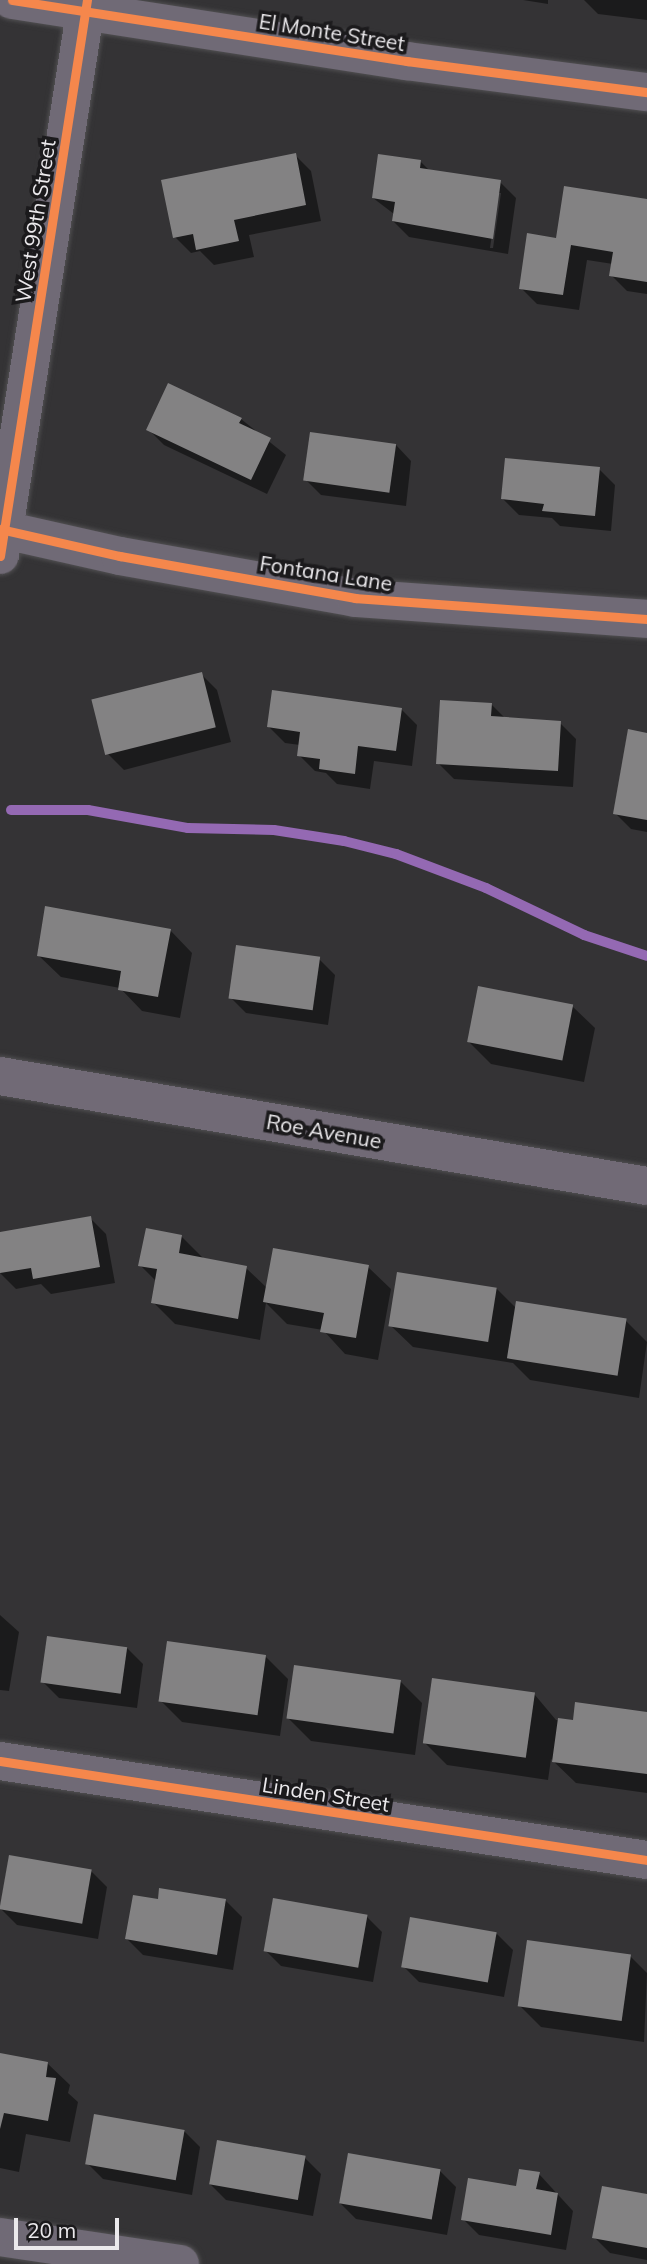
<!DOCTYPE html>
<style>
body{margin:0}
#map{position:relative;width:647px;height:2264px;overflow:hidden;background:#343335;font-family:Mulish,sans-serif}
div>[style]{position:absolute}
.shadow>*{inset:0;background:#0007}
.stream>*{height:10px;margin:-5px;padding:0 5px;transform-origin:5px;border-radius:5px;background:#9469b3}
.building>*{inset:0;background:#838283;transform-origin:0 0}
.roads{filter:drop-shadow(0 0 2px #515052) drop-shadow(0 0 2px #515052)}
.minor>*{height:38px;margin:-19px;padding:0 19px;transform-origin:19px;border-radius:19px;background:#706a76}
.major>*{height:38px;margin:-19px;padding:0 19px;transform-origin:19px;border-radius:19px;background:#716a76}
.cycleway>*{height:9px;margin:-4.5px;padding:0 4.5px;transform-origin:4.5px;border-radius:4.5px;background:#f5874c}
span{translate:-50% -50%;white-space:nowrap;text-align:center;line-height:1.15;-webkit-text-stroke:7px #1b1a1c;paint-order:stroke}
.street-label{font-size:21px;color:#ebe9ec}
.scale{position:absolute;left:14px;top:2218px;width:105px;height:32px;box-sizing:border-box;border:4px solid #ebe9ec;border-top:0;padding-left:9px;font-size:21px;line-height:24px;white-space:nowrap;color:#ebe9ec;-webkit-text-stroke:5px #1b1a1c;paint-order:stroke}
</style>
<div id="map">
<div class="shadow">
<i style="clip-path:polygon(523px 0,548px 0,548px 4px)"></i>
<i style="clip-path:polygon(584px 0,647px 0,647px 20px,598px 14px)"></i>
<i style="clip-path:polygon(295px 155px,311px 171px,321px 221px,249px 235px,254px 257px,214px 265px,200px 251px,191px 253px,175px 237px)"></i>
<i style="clip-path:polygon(evenodd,420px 161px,431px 172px,500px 182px,516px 198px,508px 254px,409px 237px,393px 221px,394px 214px,373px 198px,420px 161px,498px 193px,501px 193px,493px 248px,490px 248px,498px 193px)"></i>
<i style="clip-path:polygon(647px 201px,647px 294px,627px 291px,611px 275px,613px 264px,587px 260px,579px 310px,537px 304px,521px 288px,558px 240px)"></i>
<i style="clip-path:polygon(241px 419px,286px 455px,267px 494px,164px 445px,148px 429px)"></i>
<i style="clip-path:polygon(396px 445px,411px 461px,406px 506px,321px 495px,305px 479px)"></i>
<i style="clip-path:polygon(599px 469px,615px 485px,611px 531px,560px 526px,552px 518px,519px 515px,503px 499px)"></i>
<i style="clip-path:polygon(201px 674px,217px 690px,231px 742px,124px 770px,108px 754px)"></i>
<i style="clip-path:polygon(491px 704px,506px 719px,560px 723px,576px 739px,573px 787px,454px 779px,438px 763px)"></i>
<i style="clip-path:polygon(401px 709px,417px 725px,412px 766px,374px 761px,370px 789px,337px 784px,326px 773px,315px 771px,299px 755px,300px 745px,285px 743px,269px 727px)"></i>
<i style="clip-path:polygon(647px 735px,647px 832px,631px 829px,615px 813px)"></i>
<i style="clip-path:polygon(170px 930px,192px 953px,180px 1018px,142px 1011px,120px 988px,61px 977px,38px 955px)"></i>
<i style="clip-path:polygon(319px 959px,335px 975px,328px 1025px,246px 1013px,230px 997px)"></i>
<i style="clip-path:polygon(572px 1006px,595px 1028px,584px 1082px,491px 1064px,469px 1042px)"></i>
<i style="clip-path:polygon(90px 1218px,106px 1234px,115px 1283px,51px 1294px,41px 1284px,16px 1289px,0 1273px,0 1234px)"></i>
<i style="clip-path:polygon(181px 1236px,203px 1258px,246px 1268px,267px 1288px,368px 1267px,391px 1289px,378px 1360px,345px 1354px,323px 1330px,287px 1324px,266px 1303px,260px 1340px,175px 1324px,153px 1302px,156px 1281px,140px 1265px)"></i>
<i style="clip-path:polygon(496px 1288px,516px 1308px,626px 1321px,647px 1342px,639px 1398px,530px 1380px,513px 1363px,413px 1347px,390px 1325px)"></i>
<i style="clip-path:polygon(0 1615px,19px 1632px,9px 1691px,0 1690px)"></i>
<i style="clip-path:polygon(127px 1648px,143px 1664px,137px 1708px,59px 1698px,43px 1682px)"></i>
<i style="clip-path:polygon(266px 1657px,288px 1679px,280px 1736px,182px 1722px,160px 1700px)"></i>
<i style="clip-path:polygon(400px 1681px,422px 1703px,415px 1755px,311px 1741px,289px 1719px)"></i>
<i style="clip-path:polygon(535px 1695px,556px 1720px,574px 1722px,647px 1713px,647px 1793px,576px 1783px,551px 1759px,548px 1780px,447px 1765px,425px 1743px)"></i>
<i style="clip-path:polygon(91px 1871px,107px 1887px,98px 1939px,17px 1925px,1px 1909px)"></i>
<i style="clip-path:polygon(159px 1901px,226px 1901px,242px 1917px,233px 1970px,143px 1955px,127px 1939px)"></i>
<i style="clip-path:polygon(366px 1916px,382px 1932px,373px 1982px,281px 1966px,265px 1950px)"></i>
<i style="clip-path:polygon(497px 1934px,513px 1950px,504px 1997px,419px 1982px,403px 1966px)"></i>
<i style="clip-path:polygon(630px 1956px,647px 1973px,644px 2042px,541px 2027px,519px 2005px)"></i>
<i style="clip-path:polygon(0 2055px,47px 2063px,70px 2085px,68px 2093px,78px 2102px,70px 2142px,26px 2134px,19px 2172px,0 2168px)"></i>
<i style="clip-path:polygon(184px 2131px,200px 2147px,192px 2195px,103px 2179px,87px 2163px)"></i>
<i style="clip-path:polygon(305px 2158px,321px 2174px,313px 2216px,226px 2200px,210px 2184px)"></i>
<i style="clip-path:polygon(440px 2171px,456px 2187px,447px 2235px,356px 2219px,340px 2203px)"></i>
<i style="clip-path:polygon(539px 2174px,573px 2211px,566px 2250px,479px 2235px,463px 2219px)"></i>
<i style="clip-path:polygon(647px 2196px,647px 2260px,610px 2253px,594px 2237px)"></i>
</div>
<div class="stream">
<i style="left:11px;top:810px;width:77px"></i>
<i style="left:88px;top:810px;width:102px;rotate:10.2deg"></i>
<i style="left:188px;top:828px;width:86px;rotate:1.3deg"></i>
<i style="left:274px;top:830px;width:71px;rotate:8.9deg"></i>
<i style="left:344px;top:841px;width:54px;rotate:14deg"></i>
<i style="left:396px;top:854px;width:96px;rotate:20.7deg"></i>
<i style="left:486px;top:888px;width:109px;rotate:25.6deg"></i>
<i style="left:584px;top:935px;width:66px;rotate:18.4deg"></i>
</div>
<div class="building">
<i style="clip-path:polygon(296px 153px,306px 205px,234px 220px,239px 241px,196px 250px,193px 234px,173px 238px,161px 180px)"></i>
<i style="clip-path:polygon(378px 154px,421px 160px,420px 168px,501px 180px,493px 239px,392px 221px,395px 202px,372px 198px)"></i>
<i style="clip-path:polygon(564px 186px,647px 199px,647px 282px,609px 276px,613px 252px,571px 245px,563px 295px,519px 289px,527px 233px,556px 238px)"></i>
<i style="clip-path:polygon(168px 383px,242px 418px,239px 423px,271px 438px,251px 480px,146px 430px)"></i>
<i style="left:310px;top:432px;width:87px;height:49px;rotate:8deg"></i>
<i style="clip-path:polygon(505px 458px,600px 467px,595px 516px,542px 511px,544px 504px,501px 499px)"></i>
<i style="left:202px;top:672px;width:57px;height:114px;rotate:76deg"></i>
<i style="clip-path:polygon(272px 690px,402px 708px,396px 751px,358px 746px,355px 774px,319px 769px,320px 759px,297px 756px,300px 732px,267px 727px)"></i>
<i style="clip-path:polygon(440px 700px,492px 703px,491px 716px,561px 721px,558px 771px,436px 764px)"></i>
<i style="clip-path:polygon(628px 729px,647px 733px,647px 820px,613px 814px)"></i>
<i style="clip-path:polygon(45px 906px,171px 929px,158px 997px,118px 990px,121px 971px,37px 956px)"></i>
<i style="left:236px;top:945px;width:85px;height:54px;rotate:8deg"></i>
<i style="left:478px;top:986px;width:97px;height:57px;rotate:11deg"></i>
<i style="clip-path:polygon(91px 1216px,100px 1267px,33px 1279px,31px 1268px,0 1273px,0 1232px)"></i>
<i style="clip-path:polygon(146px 1228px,182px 1235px,179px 1253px,247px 1266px,238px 1319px,151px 1303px,157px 1269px,138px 1266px)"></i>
<i style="clip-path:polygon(273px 1248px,369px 1265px,356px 1338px,320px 1332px,324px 1313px,263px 1302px)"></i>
<i style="left:397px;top:1272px;width:101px;height:55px;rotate:9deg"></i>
<i style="left:516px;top:1301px;width:112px;height:58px;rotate:9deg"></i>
<i style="left:47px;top:1636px;width:81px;height:47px;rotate:8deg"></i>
<i style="left:167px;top:1641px;width:100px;height:61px;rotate:8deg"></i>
<i style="left:294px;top:1665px;width:108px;height:54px;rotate:8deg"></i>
<i style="left:432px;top:1678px;width:104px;height:66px;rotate:8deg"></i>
<i style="clip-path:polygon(575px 1702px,647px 1712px,647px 1774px,552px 1762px,558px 1718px,573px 1720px)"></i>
<i style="left:9px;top:1855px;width:84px;height:55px;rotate:10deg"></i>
<i style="clip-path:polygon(159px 1888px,226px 1899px,217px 1955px,125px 1939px,133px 1895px,158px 1899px)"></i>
<i style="left:273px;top:1898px;width:96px;height:54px;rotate:10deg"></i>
<i style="left:410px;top:1917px;width:88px;height:51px;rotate:10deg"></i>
<i style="left:527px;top:1940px;width:105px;height:67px;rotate:8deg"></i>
<i style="clip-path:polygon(0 2053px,48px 2062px,46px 2077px,56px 2078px,48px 2121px,4px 2113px,0 2129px)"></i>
<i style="left:94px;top:2114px;width:92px;height:51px;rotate:10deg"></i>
<i style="left:217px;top:2140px;width:90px;height:45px;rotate:10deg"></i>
<i style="left:348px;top:2153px;width:94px;height:51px;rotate:10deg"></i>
<i style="clip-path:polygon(519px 2169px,540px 2172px,536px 2189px,558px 2193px,551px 2235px,461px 2220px,468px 2178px,516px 2186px)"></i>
<i style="clip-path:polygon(602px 2186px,647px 2194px,647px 2248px,592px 2238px)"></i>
</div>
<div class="roads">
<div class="minor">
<i style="left:12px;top:0;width:400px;rotate:8.8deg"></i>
<i style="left:407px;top:61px;width:242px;rotate:7.4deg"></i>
<i style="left:0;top:529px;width:123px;rotate:12.7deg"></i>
<i style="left:120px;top:556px;width:239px;rotate:10.1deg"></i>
<i style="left:355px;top:598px;width:293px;rotate:4.1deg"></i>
<i style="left:0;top:555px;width:562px;rotate:-81.09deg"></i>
<i style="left:0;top:1761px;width:655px;rotate:8.7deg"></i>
<i style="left:0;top:2237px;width:182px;rotate:8.5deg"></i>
</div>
<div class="major">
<i style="left:0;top:1076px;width:656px;rotate:9.65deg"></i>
</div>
</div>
<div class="cycleway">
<i style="left:12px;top:0;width:400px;rotate:8.8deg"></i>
<i style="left:407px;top:61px;width:242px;rotate:7.4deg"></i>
<i style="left:0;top:529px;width:123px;rotate:12.7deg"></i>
<i style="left:120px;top:556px;width:239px;rotate:10.1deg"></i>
<i style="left:355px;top:598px;width:293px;rotate:4.1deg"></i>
<i style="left:0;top:556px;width:563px;rotate:-81.11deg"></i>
<i style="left:0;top:1761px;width:655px;rotate:8.7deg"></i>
</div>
<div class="street-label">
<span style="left:332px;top:32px;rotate:9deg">El Monte Street</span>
<span style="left:35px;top:221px;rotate:-81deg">West 99th Street</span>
<span style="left:326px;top:573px;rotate:9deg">Fontana Lane</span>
<span style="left:324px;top:1131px;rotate:10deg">Roe Avenue</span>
<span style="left:326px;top:1794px;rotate:9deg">Linden Street</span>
</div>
<div class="scale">20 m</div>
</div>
